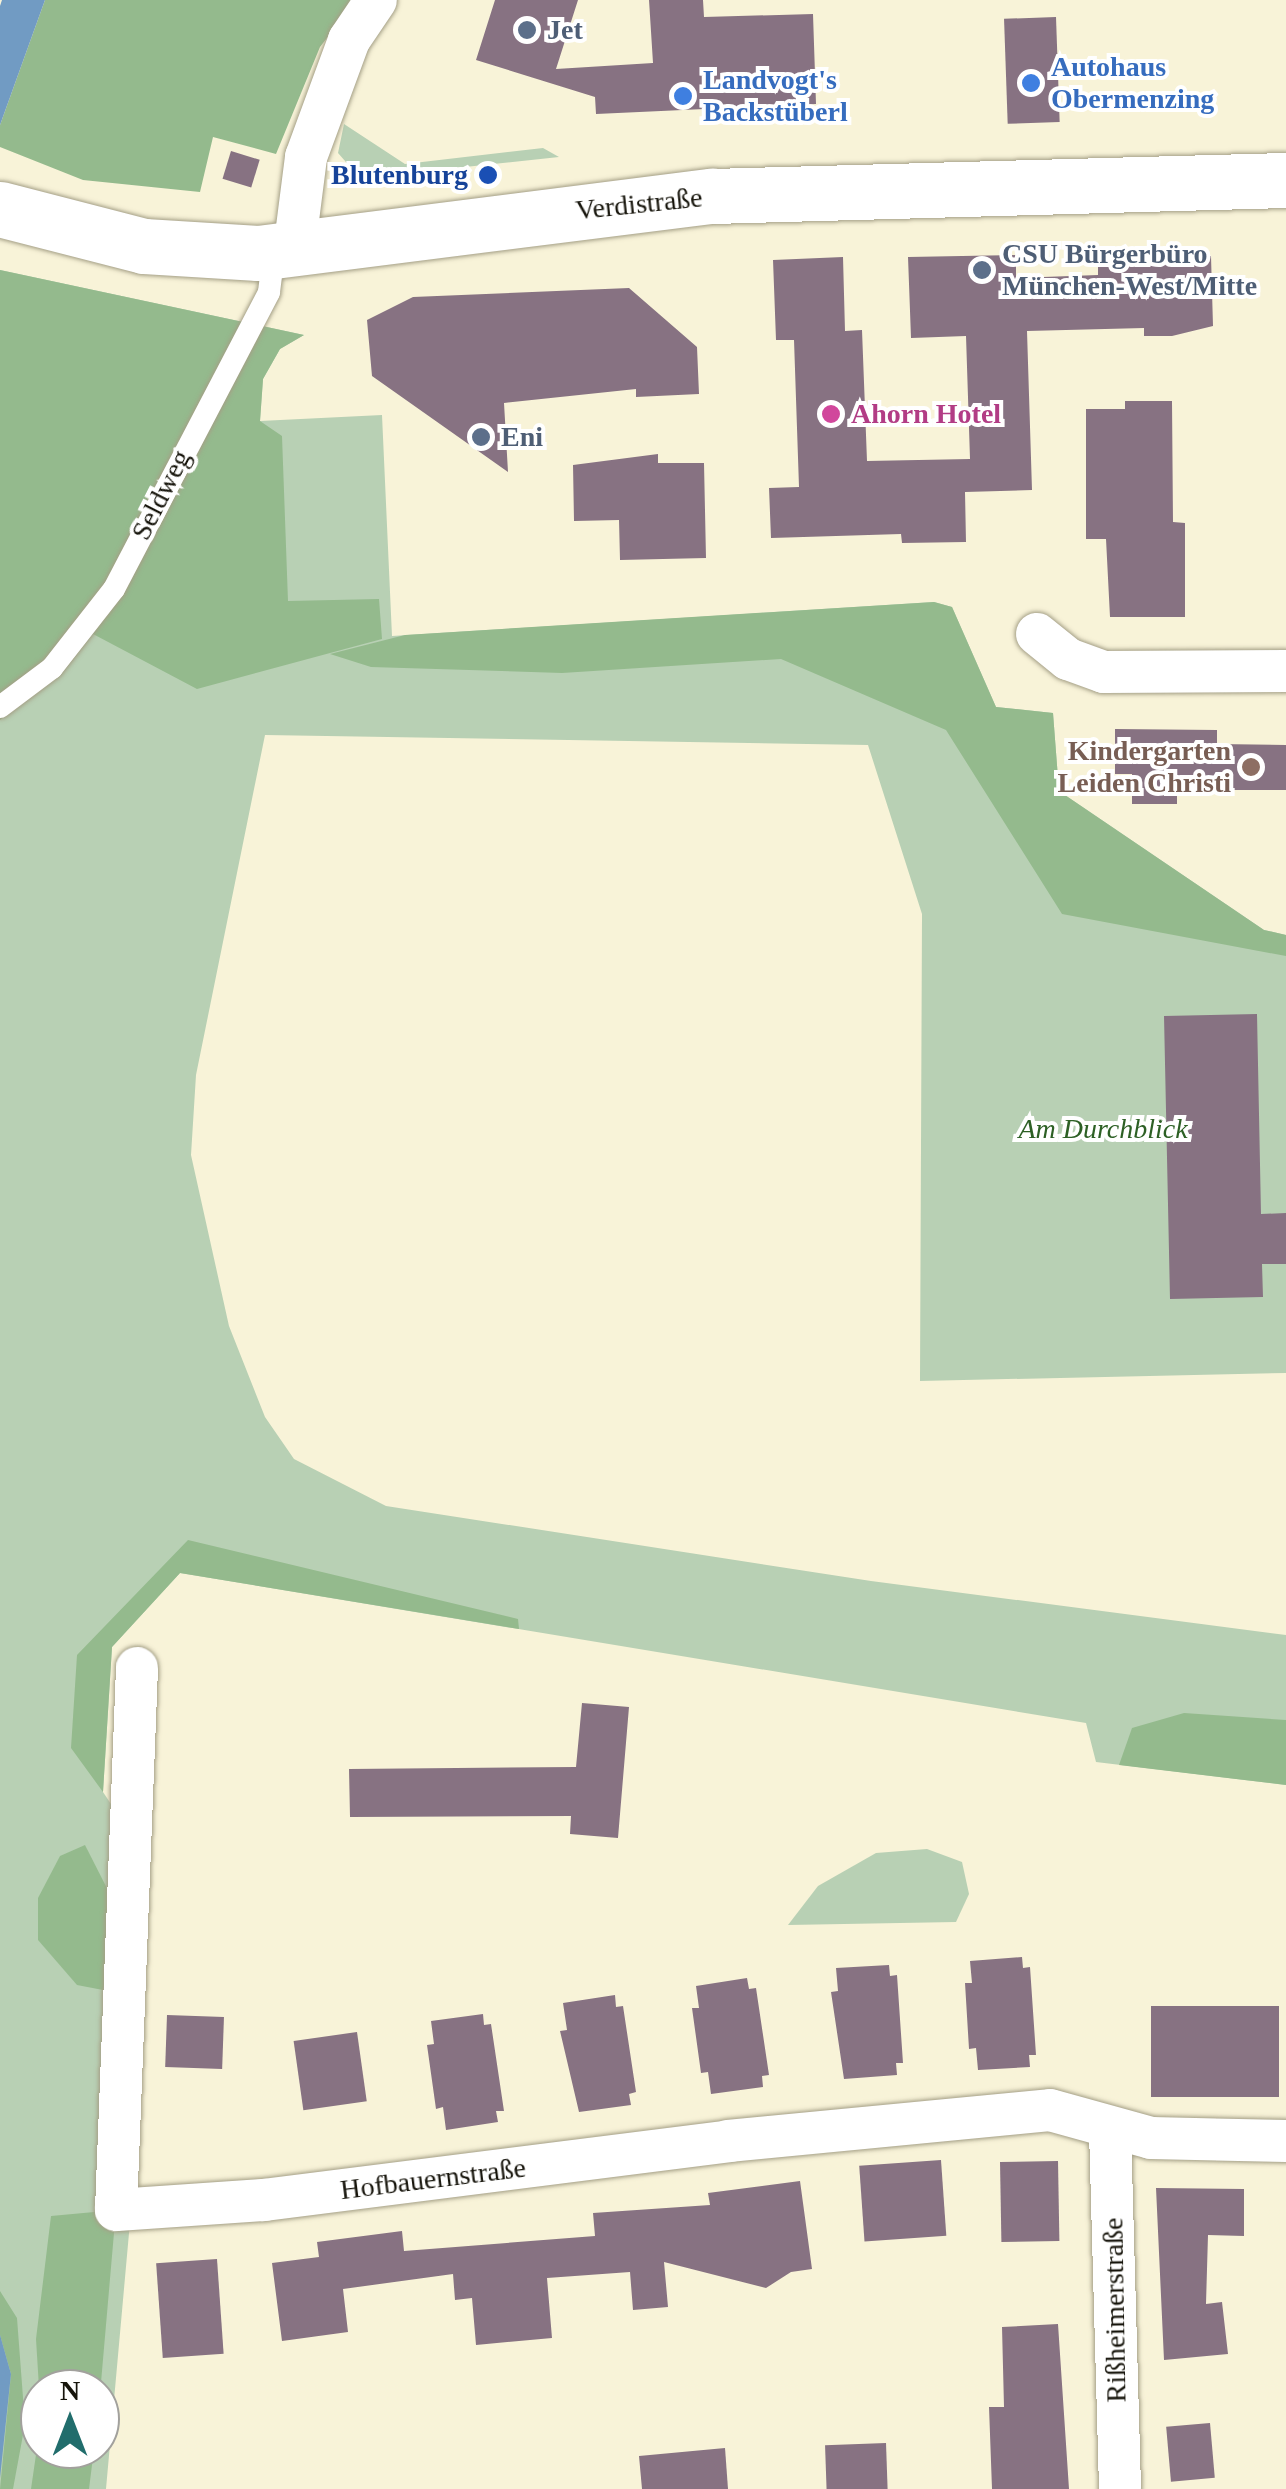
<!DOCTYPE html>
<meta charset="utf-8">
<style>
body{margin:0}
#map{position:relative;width:1286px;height:2489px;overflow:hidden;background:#f8f3d8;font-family:"Times New Roman",serif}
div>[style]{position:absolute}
.green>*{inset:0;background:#b8d0b4}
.forest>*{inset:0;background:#94ba8d}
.water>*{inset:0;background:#719bc3}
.building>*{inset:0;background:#877282;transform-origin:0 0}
.roads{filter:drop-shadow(0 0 2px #a49f86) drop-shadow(0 0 2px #a49f86)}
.service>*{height:22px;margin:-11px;padding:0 11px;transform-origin:11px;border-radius:11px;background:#fff}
.minor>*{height:42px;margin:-21px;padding:0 21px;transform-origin:21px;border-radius:21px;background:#fff}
.primary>*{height:55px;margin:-27.5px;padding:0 27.5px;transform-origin:27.5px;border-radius:27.5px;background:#fff}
.dots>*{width:28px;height:28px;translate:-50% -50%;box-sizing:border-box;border:5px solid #fff;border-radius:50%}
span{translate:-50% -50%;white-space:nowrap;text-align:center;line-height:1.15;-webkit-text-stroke:8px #fff;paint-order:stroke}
.service-label{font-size:28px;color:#4e5e75;font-weight:700}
.left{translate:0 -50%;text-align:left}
.shop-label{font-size:28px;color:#366cbe;font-weight:700}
.transit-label{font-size:28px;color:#164399;font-weight:700}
.right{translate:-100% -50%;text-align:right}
.street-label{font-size:28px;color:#16140b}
.hotel-label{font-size:28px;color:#b23c85;font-weight:700}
.education-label{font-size:28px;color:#785e54;font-weight:700}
.park-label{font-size:28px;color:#2d6025;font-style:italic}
.north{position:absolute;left:20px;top:2369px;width:100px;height:100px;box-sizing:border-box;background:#fff;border:2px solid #a2a19d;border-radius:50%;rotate:0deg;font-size:28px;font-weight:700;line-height:40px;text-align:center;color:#16140b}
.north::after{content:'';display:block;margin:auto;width:35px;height:45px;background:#216d6c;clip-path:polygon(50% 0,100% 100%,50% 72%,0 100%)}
</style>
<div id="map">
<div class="green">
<i style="clip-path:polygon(344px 124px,405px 164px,543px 148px,559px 157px,360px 178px,338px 153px)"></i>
<i style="clip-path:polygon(evenodd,0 270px,304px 335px,280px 349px,263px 379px,260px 421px,382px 415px,392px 636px,934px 602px,952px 607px,996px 707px,1053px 713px,1059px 791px,1264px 930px,1286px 935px,1286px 1373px,920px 1381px,922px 914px,868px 745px,265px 735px,196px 1075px,191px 1155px,229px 1326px,265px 1417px,294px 1459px,386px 1506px,871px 1581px,1286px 1635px,1286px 1785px,1096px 1762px,1086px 1723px,180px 1573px,112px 1647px,103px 1792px,147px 1858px,131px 2211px,106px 2489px,0 2489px,0 270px,40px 2389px,100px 2389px,100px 2449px,40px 2449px,40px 2389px)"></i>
<i style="clip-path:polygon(927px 1849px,962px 1862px,969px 1894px,956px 1922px,788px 1925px,818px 1886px,876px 1853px)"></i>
</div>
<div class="forest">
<i style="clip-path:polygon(45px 0,356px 0,320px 47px,276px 154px,213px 137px,200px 192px,83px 180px,0 147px,0 125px)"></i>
<i style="clip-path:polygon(0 270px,304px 335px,280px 349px,263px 379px,260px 421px,282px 436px,288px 601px,379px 599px,382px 639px,197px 689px,93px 634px,61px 675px,0 720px)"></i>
<i style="clip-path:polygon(934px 602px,952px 607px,996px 707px,1053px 713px,1059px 791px,1264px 930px,1286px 935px,1286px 956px,1062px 914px,946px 730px,781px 659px,562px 673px,371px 667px,330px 654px,405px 635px)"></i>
<i style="clip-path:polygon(188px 1540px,518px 1619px,519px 1629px,180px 1573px,112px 1647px,103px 1792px,71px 1748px,77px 1655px)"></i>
<i style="clip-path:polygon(1184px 1713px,1286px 1720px,1286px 1785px,1119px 1765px,1132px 1728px)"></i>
<i style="clip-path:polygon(85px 1845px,118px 1910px,103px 1990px,77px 1985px,38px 1940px,38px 1898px,60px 1856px)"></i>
<i style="clip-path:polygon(116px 2210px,100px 2394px,100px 2389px,40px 2389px,40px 2404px,36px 2339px,51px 2216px)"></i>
<i style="clip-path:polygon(0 2291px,17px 2318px,25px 2424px,13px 2489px,0 2489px,11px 2374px,0 2335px)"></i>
<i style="clip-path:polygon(40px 2427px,40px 2449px,94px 2449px,89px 2489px,31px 2489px)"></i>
</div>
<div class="water">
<i style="clip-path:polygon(2px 0,45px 0,0 125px,0 6px)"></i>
<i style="clip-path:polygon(0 2335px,11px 2374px,0 2478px)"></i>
</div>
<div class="building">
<i style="clip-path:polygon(495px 0,578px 0,556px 69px,653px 63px,649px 0,703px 0,704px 17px,813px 14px,816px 104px,596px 114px,595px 97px,476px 60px)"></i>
<i style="left:1056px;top:17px;width:105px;height:52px;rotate:88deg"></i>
<i style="left:231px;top:151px;width:30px;height:29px;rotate:17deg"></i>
<i style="clip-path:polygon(1016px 255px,1016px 278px,1098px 275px,1098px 258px,1211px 256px,1213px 326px,1172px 336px,1144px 336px,1144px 328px,1027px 331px,1032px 490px,965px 492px,966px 542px,902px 543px,901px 534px,771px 538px,769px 488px,799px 487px,794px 340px,776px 340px,773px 260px,843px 257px,845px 331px,862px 330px,867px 461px,970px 459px,966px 336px,911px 338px,908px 257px)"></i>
<i style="clip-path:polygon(629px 288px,697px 347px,699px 394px,636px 397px,636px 389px,504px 403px,508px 472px,372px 376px,367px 320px,413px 297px)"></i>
<i style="clip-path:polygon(1125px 401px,1172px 401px,1173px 522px,1185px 523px,1185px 617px,1110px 617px,1106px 539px,1086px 539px,1086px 409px,1125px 409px)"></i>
<i style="clip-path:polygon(658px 454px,658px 463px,704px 463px,706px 558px,620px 560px,619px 520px,574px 521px,573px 465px)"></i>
<i style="clip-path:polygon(1115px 729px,1217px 730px,1217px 744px,1286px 745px,1286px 790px,1177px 790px,1177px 804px,1132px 804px,1132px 774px,1115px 774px)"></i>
<i style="clip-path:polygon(1257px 1014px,1261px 1214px,1286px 1213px,1286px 1264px,1262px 1264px,1263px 1297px,1170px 1299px,1164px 1016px)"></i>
<i style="clip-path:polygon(582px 1703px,629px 1707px,618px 1838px,570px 1834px,571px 1816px,350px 1817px,349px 1769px,576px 1767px)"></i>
<i style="clip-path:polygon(1022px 1957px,1023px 1968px,1030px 1967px,1036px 2055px,1029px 2055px,1030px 2067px,978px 2070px,976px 2048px,969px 2049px,965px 1983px,972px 1983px,970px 1961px)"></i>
<i style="clip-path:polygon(889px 1965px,890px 1976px,897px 1975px,903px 2063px,896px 2063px,897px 2075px,844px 2079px,831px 1992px,838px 1991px,836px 1968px)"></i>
<i style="clip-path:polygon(747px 1978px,749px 1989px,756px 1988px,769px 2075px,762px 2076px,763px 2087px,711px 2094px,708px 2072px,701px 2073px,692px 2008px,699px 2008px,696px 1986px)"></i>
<i style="clip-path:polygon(615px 1995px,616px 2007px,623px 2006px,636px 2092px,629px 2094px,631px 2105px,579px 2112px,560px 2031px,567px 2030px,563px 2003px)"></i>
<i style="left:1151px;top:2006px;width:128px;height:91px"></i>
<i style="clip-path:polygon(483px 2014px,484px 2025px,491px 2024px,504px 2111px,496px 2111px,498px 2122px,446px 2130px,443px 2107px,436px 2109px,427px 2045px,434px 2044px,431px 2021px)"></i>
<i style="left:167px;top:2015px;width:57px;height:52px;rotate:2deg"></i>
<i style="left:357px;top:2032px;width:70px;height:64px;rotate:82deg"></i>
<i style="left:941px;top:2160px;width:76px;height:82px;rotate:86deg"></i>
<i style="left:1058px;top:2161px;width:80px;height:58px;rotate:89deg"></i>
<i style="clip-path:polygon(800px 2181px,812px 2269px,791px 2272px,766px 2288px,664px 2262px,668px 2307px,633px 2310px,630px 2272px,547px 2278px,552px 2338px,476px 2345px,472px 2298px,455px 2300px,453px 2274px,343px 2289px,348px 2332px,282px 2341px,272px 2263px,319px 2257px,317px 2242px,402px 2231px,404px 2251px,595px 2236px,593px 2213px,710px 2205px,708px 2193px)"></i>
<i style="clip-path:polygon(1156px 2188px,1244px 2189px,1244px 2236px,1208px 2235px,1206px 2304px,1222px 2302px,1228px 2354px,1164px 2360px)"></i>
<i style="left:217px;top:2259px;width:95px;height:61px;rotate:86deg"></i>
<i style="clip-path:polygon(1058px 2324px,1069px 2489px,992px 2489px,989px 2407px,1004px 2407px,1002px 2327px)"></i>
<i style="left:1210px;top:2423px;width:55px;height:44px;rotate:85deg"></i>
<i style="left:886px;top:2443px;width:46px;height:61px;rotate:88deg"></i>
<i style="clip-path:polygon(725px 2448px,728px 2489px,642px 2489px,639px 2456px)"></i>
</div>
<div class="roads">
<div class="service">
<i style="left:0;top:707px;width:65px;rotate:-36.9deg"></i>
<i style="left:52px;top:668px;width:100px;rotate:-51.9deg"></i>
<i style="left:114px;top:589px;width:335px;rotate:-62.4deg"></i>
<i style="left:269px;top:292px;width:40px;rotate:-82.9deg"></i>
</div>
<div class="minor">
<i style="left:294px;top:251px;width:95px;rotate:-82.7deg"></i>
<i style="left:306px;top:157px;width:125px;rotate:-69.8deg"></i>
<i style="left:349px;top:40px;width:48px;rotate:-56deg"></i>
<i style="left:1037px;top:634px;width:40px;rotate:39deg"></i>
<i style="left:1068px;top:659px;width:38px;rotate:20deg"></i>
<i style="left:1104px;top:672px;width:182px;rotate:-0.3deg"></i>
<i style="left:137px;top:1668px;width:542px;rotate:92.22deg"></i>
<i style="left:116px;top:2210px;width:148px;rotate:-3.9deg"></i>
<i style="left:264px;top:2200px;width:468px;rotate:-7.2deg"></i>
<i style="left:728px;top:2141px;width:323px;rotate:-5.5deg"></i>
<i style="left:1050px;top:2110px;width:105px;rotate:15.5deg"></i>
<i style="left:1151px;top:2138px;width:135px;rotate:1.3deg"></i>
<i style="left:1110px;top:2130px;width:359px;rotate:88.4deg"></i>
</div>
<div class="primary">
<i style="left:0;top:209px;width:149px;rotate:14.4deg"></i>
<i style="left:144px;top:246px;width:114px;rotate:3.5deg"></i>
<i style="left:258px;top:253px;width:458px;rotate:-7.2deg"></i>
<i style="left:712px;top:196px;width:574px;rotate:-1.6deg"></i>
</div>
</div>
<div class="dots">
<i style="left:527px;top:30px;background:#5c6f8a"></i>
<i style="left:1031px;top:83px;background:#3f7fe0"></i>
<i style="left:683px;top:96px;background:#3f7fe0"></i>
<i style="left:488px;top:175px;background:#1a4fb4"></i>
<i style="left:982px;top:270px;background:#5c6f8a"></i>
<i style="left:831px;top:414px;background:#d1479c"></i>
<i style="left:481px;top:437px;background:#5c6f8a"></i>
<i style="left:1251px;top:767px;background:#8d6e63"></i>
</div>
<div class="service-label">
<span class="left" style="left:547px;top:30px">Jet</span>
<span class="left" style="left:1002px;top:270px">CSU Bürgerbüro<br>München-West/Mitte</span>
<span class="left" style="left:501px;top:437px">Eni</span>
</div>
<div class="shop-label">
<span class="left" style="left:1051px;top:83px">Autohaus<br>Obermenzing</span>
<span class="left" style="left:703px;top:96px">Landvogt's<br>Backstüberl</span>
</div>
<div class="transit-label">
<span class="right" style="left:468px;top:175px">Blutenburg</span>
</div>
<div class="street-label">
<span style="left:639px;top:204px;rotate:-6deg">Verdistraße</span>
<span style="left:161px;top:495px;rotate:-63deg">Seldweg</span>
<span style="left:433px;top:2179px;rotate:-7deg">Hofbauernstraße</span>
<span style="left:1115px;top:2310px;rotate:-91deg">Rißheimerstraße</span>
</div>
<div class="hotel-label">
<span class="left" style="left:851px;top:414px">Ahorn Hotel</span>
</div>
<div class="education-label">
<span class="right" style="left:1231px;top:767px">Kindergarten<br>Leiden Christi</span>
</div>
<div class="park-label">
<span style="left:1103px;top:1129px">Am Durchblick</span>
</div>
<div class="north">N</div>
</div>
